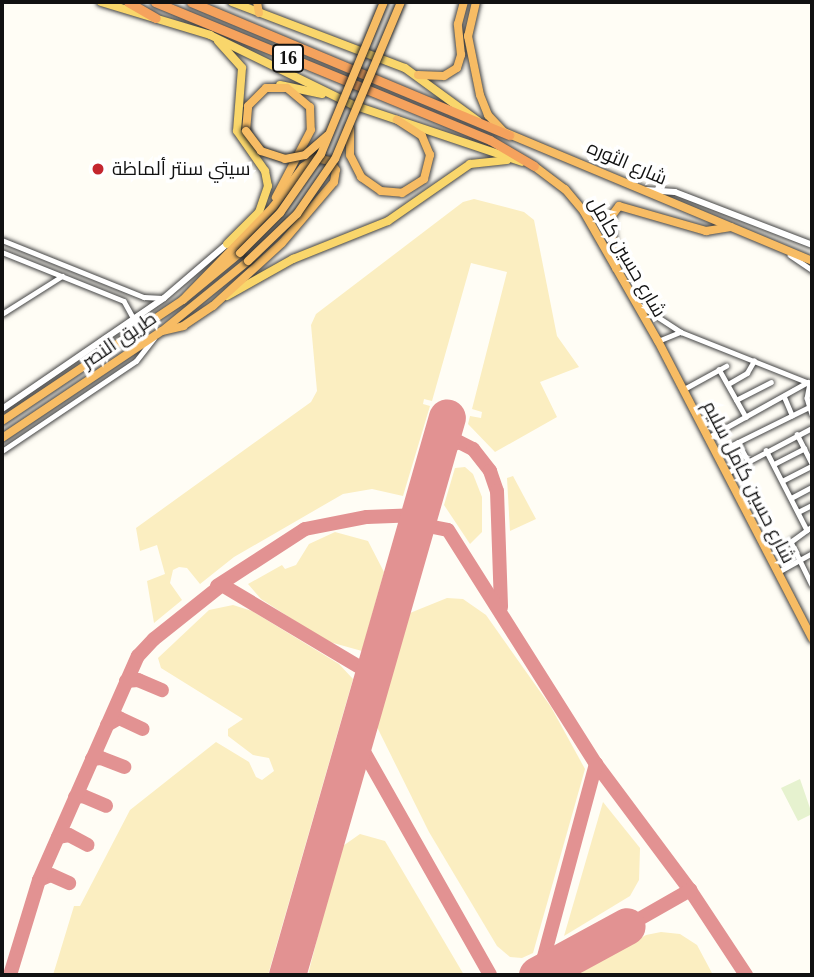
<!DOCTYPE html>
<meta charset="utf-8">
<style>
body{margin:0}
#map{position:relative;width:814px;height:977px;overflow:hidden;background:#fffdf5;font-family:"Times New Roman",Cairo,serif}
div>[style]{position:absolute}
.sand>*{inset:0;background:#fbeec1}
.pitch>*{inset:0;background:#e6f2cf}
.taxiway>*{height:14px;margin:-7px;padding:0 7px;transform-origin:7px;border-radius:7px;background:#e29292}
.runway>*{height:37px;margin:-18.5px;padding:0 18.5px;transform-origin:18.5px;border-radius:18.5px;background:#e29292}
.roads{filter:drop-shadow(0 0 2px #444) drop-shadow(0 0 2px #444)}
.minor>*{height:4.5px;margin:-2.25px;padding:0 2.25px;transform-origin:2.25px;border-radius:2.25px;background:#fff}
.tertiary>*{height:6px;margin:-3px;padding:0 3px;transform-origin:3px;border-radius:3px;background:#fff}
.primary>*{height:8px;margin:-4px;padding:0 4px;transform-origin:4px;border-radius:4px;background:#f9d66b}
.trunk>*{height:8px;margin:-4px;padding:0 4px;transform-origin:4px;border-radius:4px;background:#f7bc64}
.motorway>*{height:9px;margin:-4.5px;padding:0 4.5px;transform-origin:4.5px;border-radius:4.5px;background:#f5a25d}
.bridges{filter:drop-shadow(0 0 2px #222) drop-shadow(0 0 2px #222)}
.trunk-bridge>*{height:8px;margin:-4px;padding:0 4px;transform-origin:4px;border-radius:4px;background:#f7bc64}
.dots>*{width:19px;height:19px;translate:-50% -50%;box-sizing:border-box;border:4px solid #fff;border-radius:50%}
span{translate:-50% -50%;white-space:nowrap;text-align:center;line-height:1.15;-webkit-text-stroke:7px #fff;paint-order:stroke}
.shield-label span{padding:2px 5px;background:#fff;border:2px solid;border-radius:5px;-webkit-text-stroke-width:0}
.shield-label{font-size:18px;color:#111;font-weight:700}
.street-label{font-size:19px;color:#111}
.poi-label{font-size:19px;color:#111}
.left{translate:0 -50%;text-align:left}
.frame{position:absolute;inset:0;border:4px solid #111;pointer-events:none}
</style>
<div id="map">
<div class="sand">
<i style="clip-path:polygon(474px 199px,524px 212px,534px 220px,557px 336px,579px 367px,540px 382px,557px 417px,495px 452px,468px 424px,470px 416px,481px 418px,482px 412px,472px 409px,507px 272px,471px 263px,432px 401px,424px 399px,423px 404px,430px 406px,403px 496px,372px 489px,343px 494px,234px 557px,200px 584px,187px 568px,179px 567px,173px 570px,170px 583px,182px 600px,154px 623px,147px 581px,165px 574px,157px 545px,140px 551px,136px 528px,311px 402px,317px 391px,311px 325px,316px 314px,463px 202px)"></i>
<i style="clip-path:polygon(465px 467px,473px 474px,482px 497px,482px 532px,470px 544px,444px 505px,455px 468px)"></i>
<i style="clip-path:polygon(513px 476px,536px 519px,510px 531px,507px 478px)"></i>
<i style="clip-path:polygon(335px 532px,368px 541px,384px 572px,362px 651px,326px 641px,261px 599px,248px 584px,282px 565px,285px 569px,296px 565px,309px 544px)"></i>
<i style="clip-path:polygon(447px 598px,463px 599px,486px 615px,551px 707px,585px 769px,533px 953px,522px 958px,510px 957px,497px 946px,429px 832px,377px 727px,410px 613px)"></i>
<i style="clip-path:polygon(233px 605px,252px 611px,339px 664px,353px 679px,268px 975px,53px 975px,74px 906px,80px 906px,130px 810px,216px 742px,249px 762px,256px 777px,262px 780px,274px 771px,269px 758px,253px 755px,228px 736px,228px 729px,243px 719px,161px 668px,158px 658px,209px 610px)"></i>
<i style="clip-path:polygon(603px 802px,640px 848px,639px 880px,630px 896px,564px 936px)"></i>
<i style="clip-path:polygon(360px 834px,385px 841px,464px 975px,308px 975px,340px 848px)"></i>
<i style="clip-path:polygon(661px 932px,680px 934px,697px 945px,713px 975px,577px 975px,646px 935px)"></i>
</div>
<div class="pitch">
<i style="clip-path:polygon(800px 779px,812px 814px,798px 821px,781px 788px)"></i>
</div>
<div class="taxiway">
<i style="left:438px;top:450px;width:22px;rotate:-21deg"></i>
<i style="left:459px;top:442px;width:16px;rotate:27deg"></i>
<i style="left:473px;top:449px;width:28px;rotate:52deg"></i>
<i style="left:490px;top:471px;width:21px;rotate:71deg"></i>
<i style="left:497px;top:491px;width:116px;rotate:88deg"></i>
<i style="left:413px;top:536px;width:15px;rotate:-48deg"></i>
<i style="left:423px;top:525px;width:25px;rotate:11deg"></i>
<i style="left:448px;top:530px;width:277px;rotate:57.7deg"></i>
<i style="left:596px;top:764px;width:157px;rotate:53.3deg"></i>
<i style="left:690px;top:890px;width:102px;rotate:56.6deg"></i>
<i style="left:217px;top:586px;width:105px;rotate:-32.9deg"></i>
<i style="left:305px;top:529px;width:63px;rotate:-11deg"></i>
<i style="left:367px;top:517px;width:52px;rotate:-2.2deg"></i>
<i style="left:126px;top:681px;width:12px;rotate:-5deg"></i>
<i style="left:138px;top:680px;width:26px;rotate:23deg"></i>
<i style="left:107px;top:725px;width:14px;rotate:-30deg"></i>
<i style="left:119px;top:718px;width:26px;rotate:25deg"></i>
<i style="left:355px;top:736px;width:274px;rotate:60.5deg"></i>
<i style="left:92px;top:759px;width:9px;rotate:-6deg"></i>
<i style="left:101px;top:758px;width:25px;rotate:21deg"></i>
<i style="left:75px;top:797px;width:8px;rotate:-7deg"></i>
<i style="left:83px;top:796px;width:25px;rotate:23deg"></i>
<i style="left:58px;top:837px;width:11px;rotate:-10deg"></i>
<i style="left:69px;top:835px;width:21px;rotate:28deg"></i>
<i style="left:39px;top:880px;width:13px;rotate:-23deg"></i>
<i style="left:51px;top:875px;width:20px;rotate:24deg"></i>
<i style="left:627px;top:926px;width:73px;rotate:-29.7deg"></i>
<i style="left:10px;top:975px;width:99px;rotate:-73deg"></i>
<i style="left:39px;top:880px;width:245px;rotate:-66.2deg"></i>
<i style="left:138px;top:656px;width:23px;rotate:-47deg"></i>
<i style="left:154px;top:639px;width:87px;rotate:-38.5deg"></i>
<i style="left:222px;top:585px;width:158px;rotate:30.8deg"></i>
<i style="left:539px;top:975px;width:219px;rotate:-74.9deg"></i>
</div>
<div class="runway">
<i style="left:287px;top:975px;width:580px;rotate:-74deg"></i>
<i style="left:537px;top:975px;width:102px;rotate:-28.6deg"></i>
</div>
<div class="roads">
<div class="minor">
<i style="left:2px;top:240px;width:153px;rotate:21.9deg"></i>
<i style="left:144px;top:297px;width:19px;rotate:3deg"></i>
<i style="left:2px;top:252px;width:131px;rotate:21.9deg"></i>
<i style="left:124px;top:301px;width:21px;rotate:61deg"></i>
<i style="left:790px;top:255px;width:27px;rotate:34deg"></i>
<i style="left:641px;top:306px;width:48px;rotate:33deg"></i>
<i style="left:681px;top:332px;width:141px;rotate:21.7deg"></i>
<i style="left:2px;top:314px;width:71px;rotate:-32.3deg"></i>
<i style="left:658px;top:341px;width:24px;rotate:-22deg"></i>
<i style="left:719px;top:369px;width:55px;rotate:60.6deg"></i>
<i style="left:810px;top:383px;width:15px;rotate:101deg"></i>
<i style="left:807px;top:398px;width:17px;rotate:73deg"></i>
<i style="left:728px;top:384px;width:22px;rotate:-30deg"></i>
<i style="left:747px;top:373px;width:14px;rotate:-60deg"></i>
<i style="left:684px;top:389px;width:48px;rotate:-28.7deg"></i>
<i style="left:784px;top:396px;width:21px;rotate:67deg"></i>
<i style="left:736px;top:400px;width:39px;rotate:-27deg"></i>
<i style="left:797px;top:434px;width:34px;rotate:63deg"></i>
<i style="left:709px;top:437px;width:113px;rotate:-29.1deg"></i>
<i style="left:738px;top:442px;width:21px;rotate:62deg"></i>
<i style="left:766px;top:450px;width:90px;rotate:62.9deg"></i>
<i style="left:2px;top:451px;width:161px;rotate:-33.9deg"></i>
<i style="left:136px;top:361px;width:29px;rotate:-52deg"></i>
<i style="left:716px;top:453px;width:104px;rotate:-26.3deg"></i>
<i style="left:774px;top:464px;width:34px;rotate:-27deg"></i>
<i style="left:727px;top:473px;width:96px;rotate:-27.9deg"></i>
<i style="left:782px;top:481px;width:34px;rotate:-27deg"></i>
<i style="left:791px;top:498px;width:24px;rotate:-28deg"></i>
<i style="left:798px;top:512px;width:16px;rotate:-27deg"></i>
<i style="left:812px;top:527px;width:26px;rotate:144deg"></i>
<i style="left:791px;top:542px;width:48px;rotate:64deg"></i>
<i style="left:778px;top:572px;width:39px;rotate:-29deg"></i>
</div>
<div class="tertiary">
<i style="left:646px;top:190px;width:29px;rotate:4deg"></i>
<i style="left:675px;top:192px;width:147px;rotate:21.1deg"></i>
<i style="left:2px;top:409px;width:196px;rotate:-34.4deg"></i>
<i style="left:164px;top:298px;width:83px;rotate:-40.6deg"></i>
</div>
<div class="primary">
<i style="left:101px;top:2px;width:114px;rotate:16.8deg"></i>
<i style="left:210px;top:35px;width:159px;rotate:26.1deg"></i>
<i style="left:353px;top:105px;width:178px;rotate:18.6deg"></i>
<i style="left:232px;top:2px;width:185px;rotate:20.9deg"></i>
<i style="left:405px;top:68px;width:90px;rotate:36deg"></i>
<i style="left:218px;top:41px;width:36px;rotate:48deg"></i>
<i style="left:242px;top:68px;width:63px;rotate:94.5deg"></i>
<i style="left:237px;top:131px;width:49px;rotate:55deg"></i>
<i style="left:265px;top:171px;width:15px;rotate:79deg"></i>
<i style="left:268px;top:186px;width:28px;rotate:109deg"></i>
<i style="left:259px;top:212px;width:45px;rotate:135deg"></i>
<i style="left:280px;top:85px;width:43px;rotate:12.1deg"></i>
<i style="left:227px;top:296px;width:76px;rotate:-29.3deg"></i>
<i style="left:293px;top:259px;width:102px;rotate:-21.8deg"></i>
<i style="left:388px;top:221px;width:100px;rotate:-34.8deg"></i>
<i style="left:470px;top:164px;width:37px;rotate:-6deg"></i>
</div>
<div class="trunk">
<i style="left:257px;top:2px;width:11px;rotate:80deg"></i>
<i style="left:476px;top:2px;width:35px;rotate:103deg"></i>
<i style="left:468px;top:36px;width:60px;rotate:78.5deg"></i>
<i style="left:480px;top:95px;width:22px;rotate:68deg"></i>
<i style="left:488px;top:115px;width:23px;rotate:47deg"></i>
<i style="left:504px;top:132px;width:334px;rotate:22.7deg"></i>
<i style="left:418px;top:75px;width:26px;rotate:2deg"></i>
<i style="left:444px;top:76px;width:15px;rotate:-32deg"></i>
<i style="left:457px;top:68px;width:14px;rotate:-73deg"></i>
<i style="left:461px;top:55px;width:31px;rotate:-96deg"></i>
<i style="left:458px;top:24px;width:23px;rotate:-75deg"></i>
<i style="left:350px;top:129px;width:26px;rotate:90deg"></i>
<i style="left:350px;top:155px;width:25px;rotate:63deg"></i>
<i style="left:361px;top:177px;width:24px;rotate:35deg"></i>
<i style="left:381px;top:191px;width:21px;rotate:5deg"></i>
<i style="left:402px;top:193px;width:26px;rotate:-32deg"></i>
<i style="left:424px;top:179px;width:25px;rotate:-76deg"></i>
<i style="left:430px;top:155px;width:21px;rotate:-113deg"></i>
<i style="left:422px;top:136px;width:30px;rotate:-147deg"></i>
<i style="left:246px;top:131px;width:25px;rotate:-85deg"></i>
<i style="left:248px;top:106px;width:25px;rotate:-45deg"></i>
<i style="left:266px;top:88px;width:21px"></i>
<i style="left:287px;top:88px;width:30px;rotate:40deg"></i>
<i style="left:310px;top:107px;width:23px;rotate:88deg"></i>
<i style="left:311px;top:130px;width:76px;rotate:117.6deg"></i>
<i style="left:534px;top:166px;width:39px;rotate:37deg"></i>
<i style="left:565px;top:189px;width:30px;rotate:50deg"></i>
<i style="left:584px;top:212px;width:149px;rotate:60.2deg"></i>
<i style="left:658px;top:341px;width:335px;rotate:62.6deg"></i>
<i style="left:616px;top:268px;width:50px;rotate:-96.8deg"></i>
<i style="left:610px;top:218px;width:15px;rotate:-53deg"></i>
<i style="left:619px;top:206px;width:91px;rotate:16deg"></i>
<i style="left:706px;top:231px;width:25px;rotate:-9deg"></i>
<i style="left:162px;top:331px;width:22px;rotate:-13deg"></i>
<i style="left:183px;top:326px;width:36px;rotate:-34deg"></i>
<i style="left:213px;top:306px;width:93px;rotate:-42.4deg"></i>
<i style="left:282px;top:243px;width:80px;rotate:-49.6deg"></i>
<i style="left:334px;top:182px;width:12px;rotate:-81deg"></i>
<i style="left:336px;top:170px;width:11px;rotate:-124deg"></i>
<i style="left:330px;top:161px;width:15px;rotate:-169deg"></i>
<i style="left:315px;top:158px;width:15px;rotate:143deg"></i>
<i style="left:303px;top:167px;width:50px;rotate:126.9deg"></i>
<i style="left:273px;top:207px;width:129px;rotate:134.1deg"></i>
<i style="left:2px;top:421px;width:218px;rotate:-33.8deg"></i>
<i style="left:183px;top:300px;width:74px;rotate:-39.5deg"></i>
<i style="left:2px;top:438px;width:192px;rotate:-33.8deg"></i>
<i style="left:162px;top:331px;width:111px;rotate:-39.1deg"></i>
</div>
<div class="motorway">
<i style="left:128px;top:2px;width:32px;rotate:30deg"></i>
<i style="left:155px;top:2px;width:362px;rotate:22.4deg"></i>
<i style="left:490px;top:140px;width:51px;rotate:30.6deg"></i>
<i style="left:191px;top:2px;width:345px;rotate:22.7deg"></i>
</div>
</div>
<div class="bridges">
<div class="trunk-bridge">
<i style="left:246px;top:131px;width:25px;rotate:53deg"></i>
<i style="left:261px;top:151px;width:25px;rotate:18deg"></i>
<i style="left:285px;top:159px;width:20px;rotate:-11deg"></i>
<i style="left:305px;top:155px;width:30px;rotate:-41deg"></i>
<i style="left:240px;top:253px;width:57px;rotate:-45deg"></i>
<i style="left:280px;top:213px;width:72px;rotate:-55.2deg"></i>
<i style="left:321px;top:154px;width:165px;rotate:-67.5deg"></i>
<i style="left:248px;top:261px;width:68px;rotate:-43.8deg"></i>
<i style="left:297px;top:214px;width:67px;rotate:-55.4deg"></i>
<i style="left:335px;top:159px;width:170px;rotate:-67.2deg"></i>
</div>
</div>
<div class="dots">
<i style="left:98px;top:169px;background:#c4262e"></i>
</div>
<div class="shield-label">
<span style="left:288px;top:58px">16</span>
</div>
<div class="street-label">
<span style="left:627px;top:163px;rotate:23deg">شارع الثوره</span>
<span style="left:627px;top:257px;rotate:60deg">شارع حسين كامل</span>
<span style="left:119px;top:340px;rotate:-34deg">طريق النصر</span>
<span style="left:749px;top:482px;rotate:63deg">شارع حسين كامل سليم</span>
</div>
<div class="poi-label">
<span class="left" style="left:112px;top:169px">سيتي سنتر ألماظة</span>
</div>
<div class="frame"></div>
</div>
